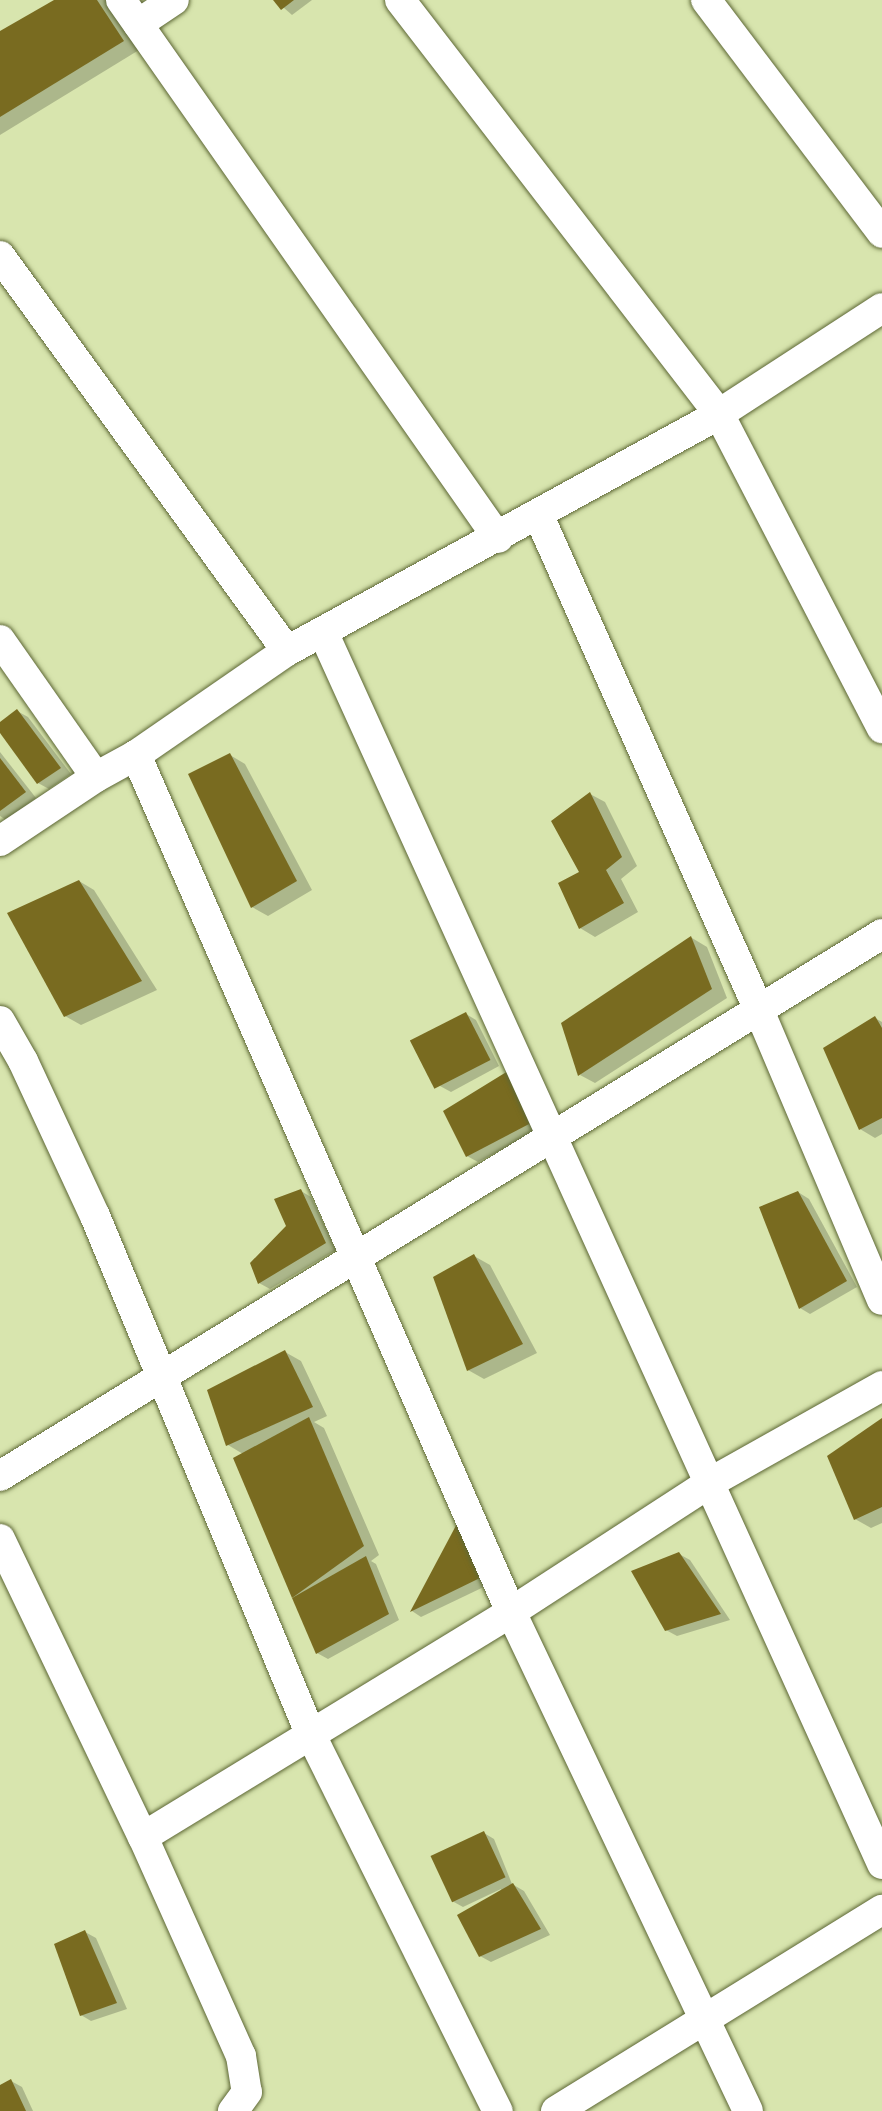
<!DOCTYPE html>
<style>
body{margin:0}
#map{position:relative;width:882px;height:2111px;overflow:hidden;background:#d8e5ae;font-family:"Alegreya Sans",sans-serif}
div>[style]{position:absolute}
.shadow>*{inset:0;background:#0003}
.building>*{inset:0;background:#796b20;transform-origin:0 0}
.roads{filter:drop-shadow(0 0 2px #5d6735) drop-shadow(0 0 2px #5d6735)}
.minor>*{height:30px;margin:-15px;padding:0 15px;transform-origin:15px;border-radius:15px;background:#fff}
span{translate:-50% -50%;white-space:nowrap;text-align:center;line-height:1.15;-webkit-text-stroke:6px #e5f2bb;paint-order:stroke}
</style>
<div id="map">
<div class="shadow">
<i style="clip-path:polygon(57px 0,106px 0,139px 50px,0 135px,0 33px)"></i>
<i style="clip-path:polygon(275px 0,312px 0,292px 15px)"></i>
<i style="clip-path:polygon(17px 711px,28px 717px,71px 774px,49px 789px,38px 783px,0 731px,0 724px)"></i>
<i style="clip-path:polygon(0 752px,36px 798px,6px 820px,0 816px)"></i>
<i style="clip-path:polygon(230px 755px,245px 764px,312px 890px,268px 916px,252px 907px)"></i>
<i style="clip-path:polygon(590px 794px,605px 802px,637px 866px,621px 879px,638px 912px,595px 937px,580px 928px)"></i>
<i style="clip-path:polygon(79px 881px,94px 890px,157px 990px,81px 1025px,65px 1016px)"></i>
<i style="clip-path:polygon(692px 938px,707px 947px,727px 998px,595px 1083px,580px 1075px)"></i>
<i style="clip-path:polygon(466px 1014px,476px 1020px,499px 1066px,451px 1092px,440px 1086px)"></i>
<i style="clip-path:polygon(875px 1018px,882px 1022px,882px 1134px,875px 1138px,860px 1129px)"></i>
<i style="clip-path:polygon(508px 1073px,541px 1129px,478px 1162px,467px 1156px)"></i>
<i style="clip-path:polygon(301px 1191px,311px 1197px,336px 1250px,270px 1289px,259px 1283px,288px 1227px)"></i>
<i style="clip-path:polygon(798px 1192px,809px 1199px,857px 1287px,810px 1314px,800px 1308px)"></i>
<i style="clip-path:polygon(474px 1256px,490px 1265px,537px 1353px,484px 1379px,468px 1370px)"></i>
<i style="clip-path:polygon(285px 1352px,301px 1361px,327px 1416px,314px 1422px,324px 1428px,379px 1555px,371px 1561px,376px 1564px,399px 1620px,328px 1659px,317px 1653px,293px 1596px,243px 1454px,228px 1445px)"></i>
<i style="clip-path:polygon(882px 1420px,882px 1523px,871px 1528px,855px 1519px)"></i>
<i style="clip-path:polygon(461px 1520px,490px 1584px,421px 1617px,412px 1611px)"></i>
<i style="clip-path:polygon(679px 1554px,690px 1560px,730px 1620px,677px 1636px,666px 1630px)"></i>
<i style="clip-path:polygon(484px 1833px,494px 1839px,512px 1884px,524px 1891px,550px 1935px,491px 1962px,480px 1956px,501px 1889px,463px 1907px,452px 1901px)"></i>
<i style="clip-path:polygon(85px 1932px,96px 1938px,127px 2009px,91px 2021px,81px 2015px)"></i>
<i style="clip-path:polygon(11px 2081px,22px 2087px,33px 2111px,0 2111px,0 2087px)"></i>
</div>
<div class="building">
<i style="clip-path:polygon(54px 0,97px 0,124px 41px,0 117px,0 31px)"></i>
<i style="clip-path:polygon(273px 0,294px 0,281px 10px)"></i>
<i style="clip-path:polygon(17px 709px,61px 768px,37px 784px,0 733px,0 722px)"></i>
<i style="clip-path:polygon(230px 753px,297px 881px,251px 908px,188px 774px)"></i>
<i style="clip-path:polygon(0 758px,26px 792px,0 811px)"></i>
<i style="clip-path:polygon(590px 792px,622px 857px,606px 870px,624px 903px,579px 929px,558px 883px,579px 872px,551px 821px)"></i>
<i style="clip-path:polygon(79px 880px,142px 981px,64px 1017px,7px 913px)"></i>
<i style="clip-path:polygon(691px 936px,712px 989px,578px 1076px,561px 1023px)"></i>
<i style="left:466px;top:1012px;width:54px;height:63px;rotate:63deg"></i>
<i style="clip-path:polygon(875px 1016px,882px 1028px,882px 1118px,859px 1130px,823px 1048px)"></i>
<i style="clip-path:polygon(508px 1071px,531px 1123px,466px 1157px,443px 1111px)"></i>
<i style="clip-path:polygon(301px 1189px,326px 1243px,258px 1284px,250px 1263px,286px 1226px,274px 1199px)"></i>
<i style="clip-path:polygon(798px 1191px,847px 1281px,799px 1309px,759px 1207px)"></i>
<i style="clip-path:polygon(474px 1254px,523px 1344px,467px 1371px,433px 1277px)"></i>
<i style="clip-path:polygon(285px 1350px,313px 1407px,226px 1446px,207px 1390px)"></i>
<i style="clip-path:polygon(309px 1417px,364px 1546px,292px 1598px,233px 1458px)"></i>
<i style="clip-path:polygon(882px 1418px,882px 1507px,854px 1520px,827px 1456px)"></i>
<i style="clip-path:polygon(460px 1518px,480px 1578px,410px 1612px)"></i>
<i style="clip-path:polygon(679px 1552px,721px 1614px,665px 1631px,631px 1571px)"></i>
<i style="clip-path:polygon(366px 1556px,389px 1614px,316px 1654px,292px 1598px)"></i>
<i style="left:484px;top:1831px;width:51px;height:59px;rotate:65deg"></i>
<i style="clip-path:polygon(513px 1883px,541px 1929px,479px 1957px,457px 1915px)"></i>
<i style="clip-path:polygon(85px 1930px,117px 2003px,80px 2016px,54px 1944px)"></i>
<i style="clip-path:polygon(11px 2079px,26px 2111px,0 2111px,0 2085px)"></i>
</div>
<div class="roads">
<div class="minor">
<i style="left:121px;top:0;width:657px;rotate:54.98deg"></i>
<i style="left:400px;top:0;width:523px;rotate:52.38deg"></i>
<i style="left:719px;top:414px;width:354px;rotate:62.6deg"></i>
<i style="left:706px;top:0;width:292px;rotate:52.9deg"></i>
<i style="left:138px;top:24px;width:43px;rotate:-33.7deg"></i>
<i style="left:0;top:256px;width:488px;rotate:54deg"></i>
<i style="left:538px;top:514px;width:541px;rotate:65.99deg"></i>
<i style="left:758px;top:1008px;width:317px;rotate:67deg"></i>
<i style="left:323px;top:632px;width:1353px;rotate:65.59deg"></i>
<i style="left:0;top:640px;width:167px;rotate:55deg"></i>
<i style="left:136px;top:755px;width:935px;rotate:66.37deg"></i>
<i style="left:511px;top:1612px;width:552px;rotate:64.59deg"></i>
<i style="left:0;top:841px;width:115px;rotate:-33.7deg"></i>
<i style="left:96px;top:777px;width:46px;rotate:-28.8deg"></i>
<i style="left:136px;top:755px;width:183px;rotate:-34.6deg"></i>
<i style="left:287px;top:651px;width:493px;rotate:-28.7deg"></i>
<i style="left:719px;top:414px;width:194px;rotate:-33deg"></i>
<i style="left:0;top:1021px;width:46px;rotate:60.1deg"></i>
<i style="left:23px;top:1061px;width:171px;rotate:65.1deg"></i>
<i style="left:95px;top:1216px;width:560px;rotate:67.42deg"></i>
<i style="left:310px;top:1733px;width:422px;rotate:63.6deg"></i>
<i style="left:0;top:1476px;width:1035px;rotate:-31.57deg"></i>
<i style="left:0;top:1539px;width:331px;rotate:64.4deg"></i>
<i style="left:143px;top:1837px;width:240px;rotate:65.9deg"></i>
<i style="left:241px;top:2056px;width:36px;rotate:81deg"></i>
<i style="left:247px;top:2092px;width:24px;rotate:126deg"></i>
<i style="left:143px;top:1837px;width:431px;rotate:-31.4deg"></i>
<i style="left:511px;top:1612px;width:239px;rotate:-33deg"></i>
<i style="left:711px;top:1482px;width:196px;rotate:-29.3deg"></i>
<i style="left:556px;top:2111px;width:383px;rotate:-31.7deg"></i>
</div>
</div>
</div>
